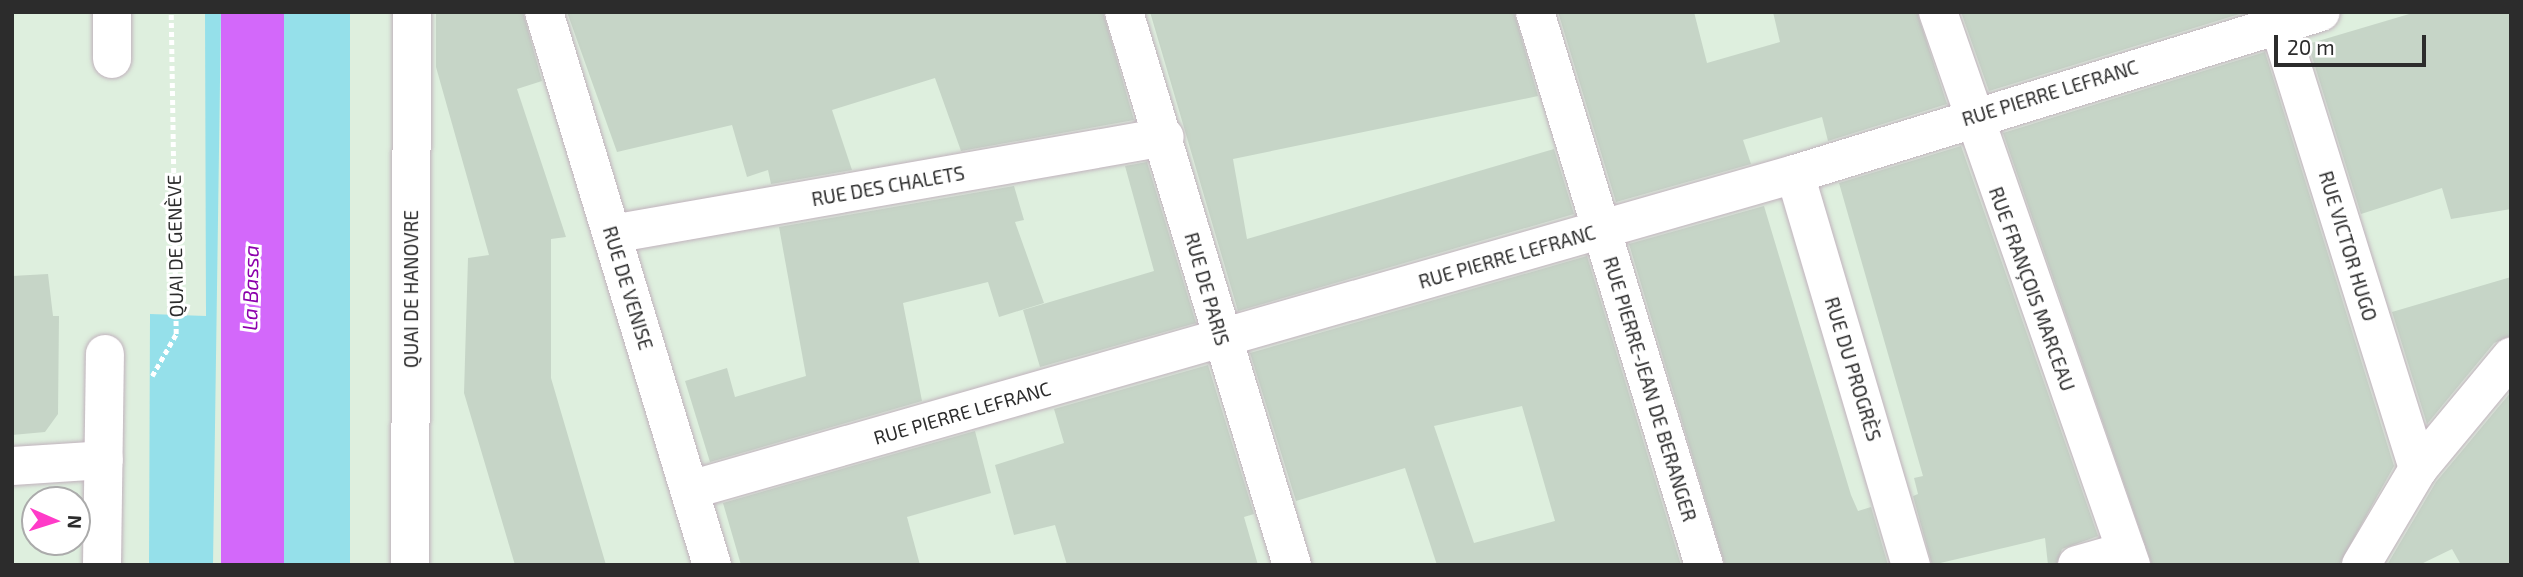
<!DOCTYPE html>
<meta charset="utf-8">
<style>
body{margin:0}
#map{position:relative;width:2523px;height:577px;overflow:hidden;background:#deefde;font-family:"Exo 2",sans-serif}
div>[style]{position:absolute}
.green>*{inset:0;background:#95e0ea;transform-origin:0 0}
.water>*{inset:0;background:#d368fa;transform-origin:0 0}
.building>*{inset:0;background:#c6d5c7}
.path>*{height:4.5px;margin-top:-2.25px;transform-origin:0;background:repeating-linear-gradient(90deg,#fff 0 5px,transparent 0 8.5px)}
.roads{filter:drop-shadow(0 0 2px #c1b2bd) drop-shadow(0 0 2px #c1b2bd)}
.minor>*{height:38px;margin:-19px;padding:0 19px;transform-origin:19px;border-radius:19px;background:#fff}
span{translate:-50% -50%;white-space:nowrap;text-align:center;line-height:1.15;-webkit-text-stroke:6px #fff;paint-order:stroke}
.street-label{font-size:19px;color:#2c2c2c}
.water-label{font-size:21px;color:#8c01ac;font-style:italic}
.frame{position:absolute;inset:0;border:14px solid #2c2c2c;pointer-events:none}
.north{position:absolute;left:21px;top:486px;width:70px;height:70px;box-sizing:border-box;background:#fff;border:2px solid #ababab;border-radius:50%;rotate:93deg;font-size:19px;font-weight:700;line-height:28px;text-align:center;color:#2c2c2c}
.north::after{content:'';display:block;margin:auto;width:24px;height:32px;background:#ff3bc8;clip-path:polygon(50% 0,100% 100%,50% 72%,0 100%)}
.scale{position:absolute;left:2274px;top:35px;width:152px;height:32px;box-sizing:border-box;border:4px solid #2c2c2c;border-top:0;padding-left:9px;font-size:21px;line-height:24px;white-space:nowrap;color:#2c2c2c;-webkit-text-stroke:5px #fff;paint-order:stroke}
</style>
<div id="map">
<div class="green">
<i style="clip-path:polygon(205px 12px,221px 12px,213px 565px,149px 565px,150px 314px,206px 316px)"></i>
<i style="left:284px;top:12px;width:66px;height:553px"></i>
</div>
<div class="water">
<i style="left:221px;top:12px;width:63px;height:553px"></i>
</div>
<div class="building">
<i style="clip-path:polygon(436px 12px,523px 12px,542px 81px,517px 89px,566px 237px,551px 239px,551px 378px,606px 565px,515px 565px,464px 393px,468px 258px,489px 255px,436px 67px)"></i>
<i style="clip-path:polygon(567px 12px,1103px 12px,1134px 120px,961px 151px,935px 78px,832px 110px,852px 170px,771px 184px,768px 170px,747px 177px,732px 125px,617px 152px)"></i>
<i style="clip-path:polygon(1150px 12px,1514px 12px,1538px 96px,1233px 159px,1247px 239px,1554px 149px,1574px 214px,1238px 311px)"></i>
<i style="clip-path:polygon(1558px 12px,1694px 12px,1707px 63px,1780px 42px,1773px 12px,1917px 12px,1947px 104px,1828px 141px,1822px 117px,1743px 140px,1751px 164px,1616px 202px)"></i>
<i style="clip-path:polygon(1961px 12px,2246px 12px,1989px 91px)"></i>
<i style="clip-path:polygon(2416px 12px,2511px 12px,2511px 209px,2451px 219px,2442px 188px,2361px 214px,2308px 44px)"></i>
<i style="clip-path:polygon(2265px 52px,2394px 466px,2339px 565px,2152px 565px,2003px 133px)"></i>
<i style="clip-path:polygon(1961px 146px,2098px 536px,2062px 549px,2056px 565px,2048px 565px,2045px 538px,1932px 565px,1913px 496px,1918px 494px,1914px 478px,1923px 476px,1839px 183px)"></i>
<i style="clip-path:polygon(1147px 162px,1196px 323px,1040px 367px,1023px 310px,1154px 271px,1125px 166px)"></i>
<i style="clip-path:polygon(1014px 186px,1024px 220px,1015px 222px,1044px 303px,999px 317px,988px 282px,903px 303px,922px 401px,710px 462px,685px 381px,727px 368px,735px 397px,806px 376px,779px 227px)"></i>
<i style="clip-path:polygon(1764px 206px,1851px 495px,1858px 511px,1871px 507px,1888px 565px,1725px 565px,1629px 244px)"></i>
<i style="clip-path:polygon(evenodd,1587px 256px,1681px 565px,1437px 565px,1405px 468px,1296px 501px,1250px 353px,1587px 256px,1522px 406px,1555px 521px,1474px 543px,1434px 426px,1522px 406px)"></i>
<i style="clip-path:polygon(48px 274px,53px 316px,59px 316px,58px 414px,45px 432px,12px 435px,12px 276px)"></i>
<i style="clip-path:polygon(2511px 277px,2511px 336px,2494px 343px,2427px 424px,2392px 312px)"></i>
<i style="clip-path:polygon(1208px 365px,1254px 514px,1244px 517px,1258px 565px,1067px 565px,1055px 525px,1014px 535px,995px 465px,1064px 443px,1054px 409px)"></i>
<i style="clip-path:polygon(2511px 392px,2511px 565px,2461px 565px,2452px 549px,2419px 565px,2387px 565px,2436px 482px)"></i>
<i style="clip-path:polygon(975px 431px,991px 493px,907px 517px,920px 565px,741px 565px,723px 503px)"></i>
</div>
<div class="path">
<i style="left:152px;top:376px;width:48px;rotate:-60.3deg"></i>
<i style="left:176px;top:334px;width:322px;rotate:-90.9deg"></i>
</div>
<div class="roads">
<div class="minor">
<i style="left:112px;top:12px;width:47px;rotate:90deg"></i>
<i style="left:544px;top:12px;width:578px;rotate:73.1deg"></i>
<i style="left:1124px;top:12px;width:578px;rotate:73.1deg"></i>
<i style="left:1535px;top:12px;width:578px;rotate:73.01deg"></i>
<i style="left:1938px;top:12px;width:586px;rotate:70.76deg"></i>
<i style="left:2275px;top:12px;width:479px;rotate:72.6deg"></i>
<i style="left:1795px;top:174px;width:408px;rotate:73.5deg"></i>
<i style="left:612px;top:234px;width:561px;rotate:-9.95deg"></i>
<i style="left:12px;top:466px;width:92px;rotate:-3.7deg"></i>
<i style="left:690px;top:490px;width:1149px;rotate:-15.96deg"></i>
<i style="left:1795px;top:174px;width:550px;rotate:-17.12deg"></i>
<i style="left:102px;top:565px;width:211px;rotate:-89.2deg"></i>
<i style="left:410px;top:565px;width:553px;rotate:-89.79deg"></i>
<i style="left:2077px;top:565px;width:51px;rotate:-15.9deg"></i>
<i style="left:2361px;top:565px;width:112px;rotate:-59.3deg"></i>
<i style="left:2418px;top:469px;width:146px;rotate:-50.3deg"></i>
</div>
</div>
<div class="street-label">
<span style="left:2050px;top:93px;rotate:-17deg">RUE PIERRE LEFRANC</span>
<span style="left:888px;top:186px;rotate:-10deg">RUE DES CHALETS</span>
<span style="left:175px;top:246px;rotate:-91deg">QUAI DE GENÈVE</span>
<span style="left:2348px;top:246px;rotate:73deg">RUE VICTOR HUGO</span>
<span style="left:1507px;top:257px;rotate:-16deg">RUE PIERRE LEFRANC</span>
<span style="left:628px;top:288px;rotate:73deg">RUE DE VENISE</span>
<span style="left:411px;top:289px;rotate:-90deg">QUAI DE HANOVRE</span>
<span style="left:1207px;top:289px;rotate:74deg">RUE DE PARIS</span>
<span style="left:2032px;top:289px;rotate:70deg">RUE FRANÇOIS MARCEAU</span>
<span style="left:1853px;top:369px;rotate:73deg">RUE DU PROGRÈS</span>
<span style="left:1650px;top:389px;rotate:73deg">RUE PIERRE-JEAN DE BERANGER</span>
<span style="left:962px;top:413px;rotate:-16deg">RUE PIERRE LEFRANC</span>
</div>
<div class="water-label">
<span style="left:250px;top:288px;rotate:-89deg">La Bassa</span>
</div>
<div class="frame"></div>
<div class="north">N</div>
<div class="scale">20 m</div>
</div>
